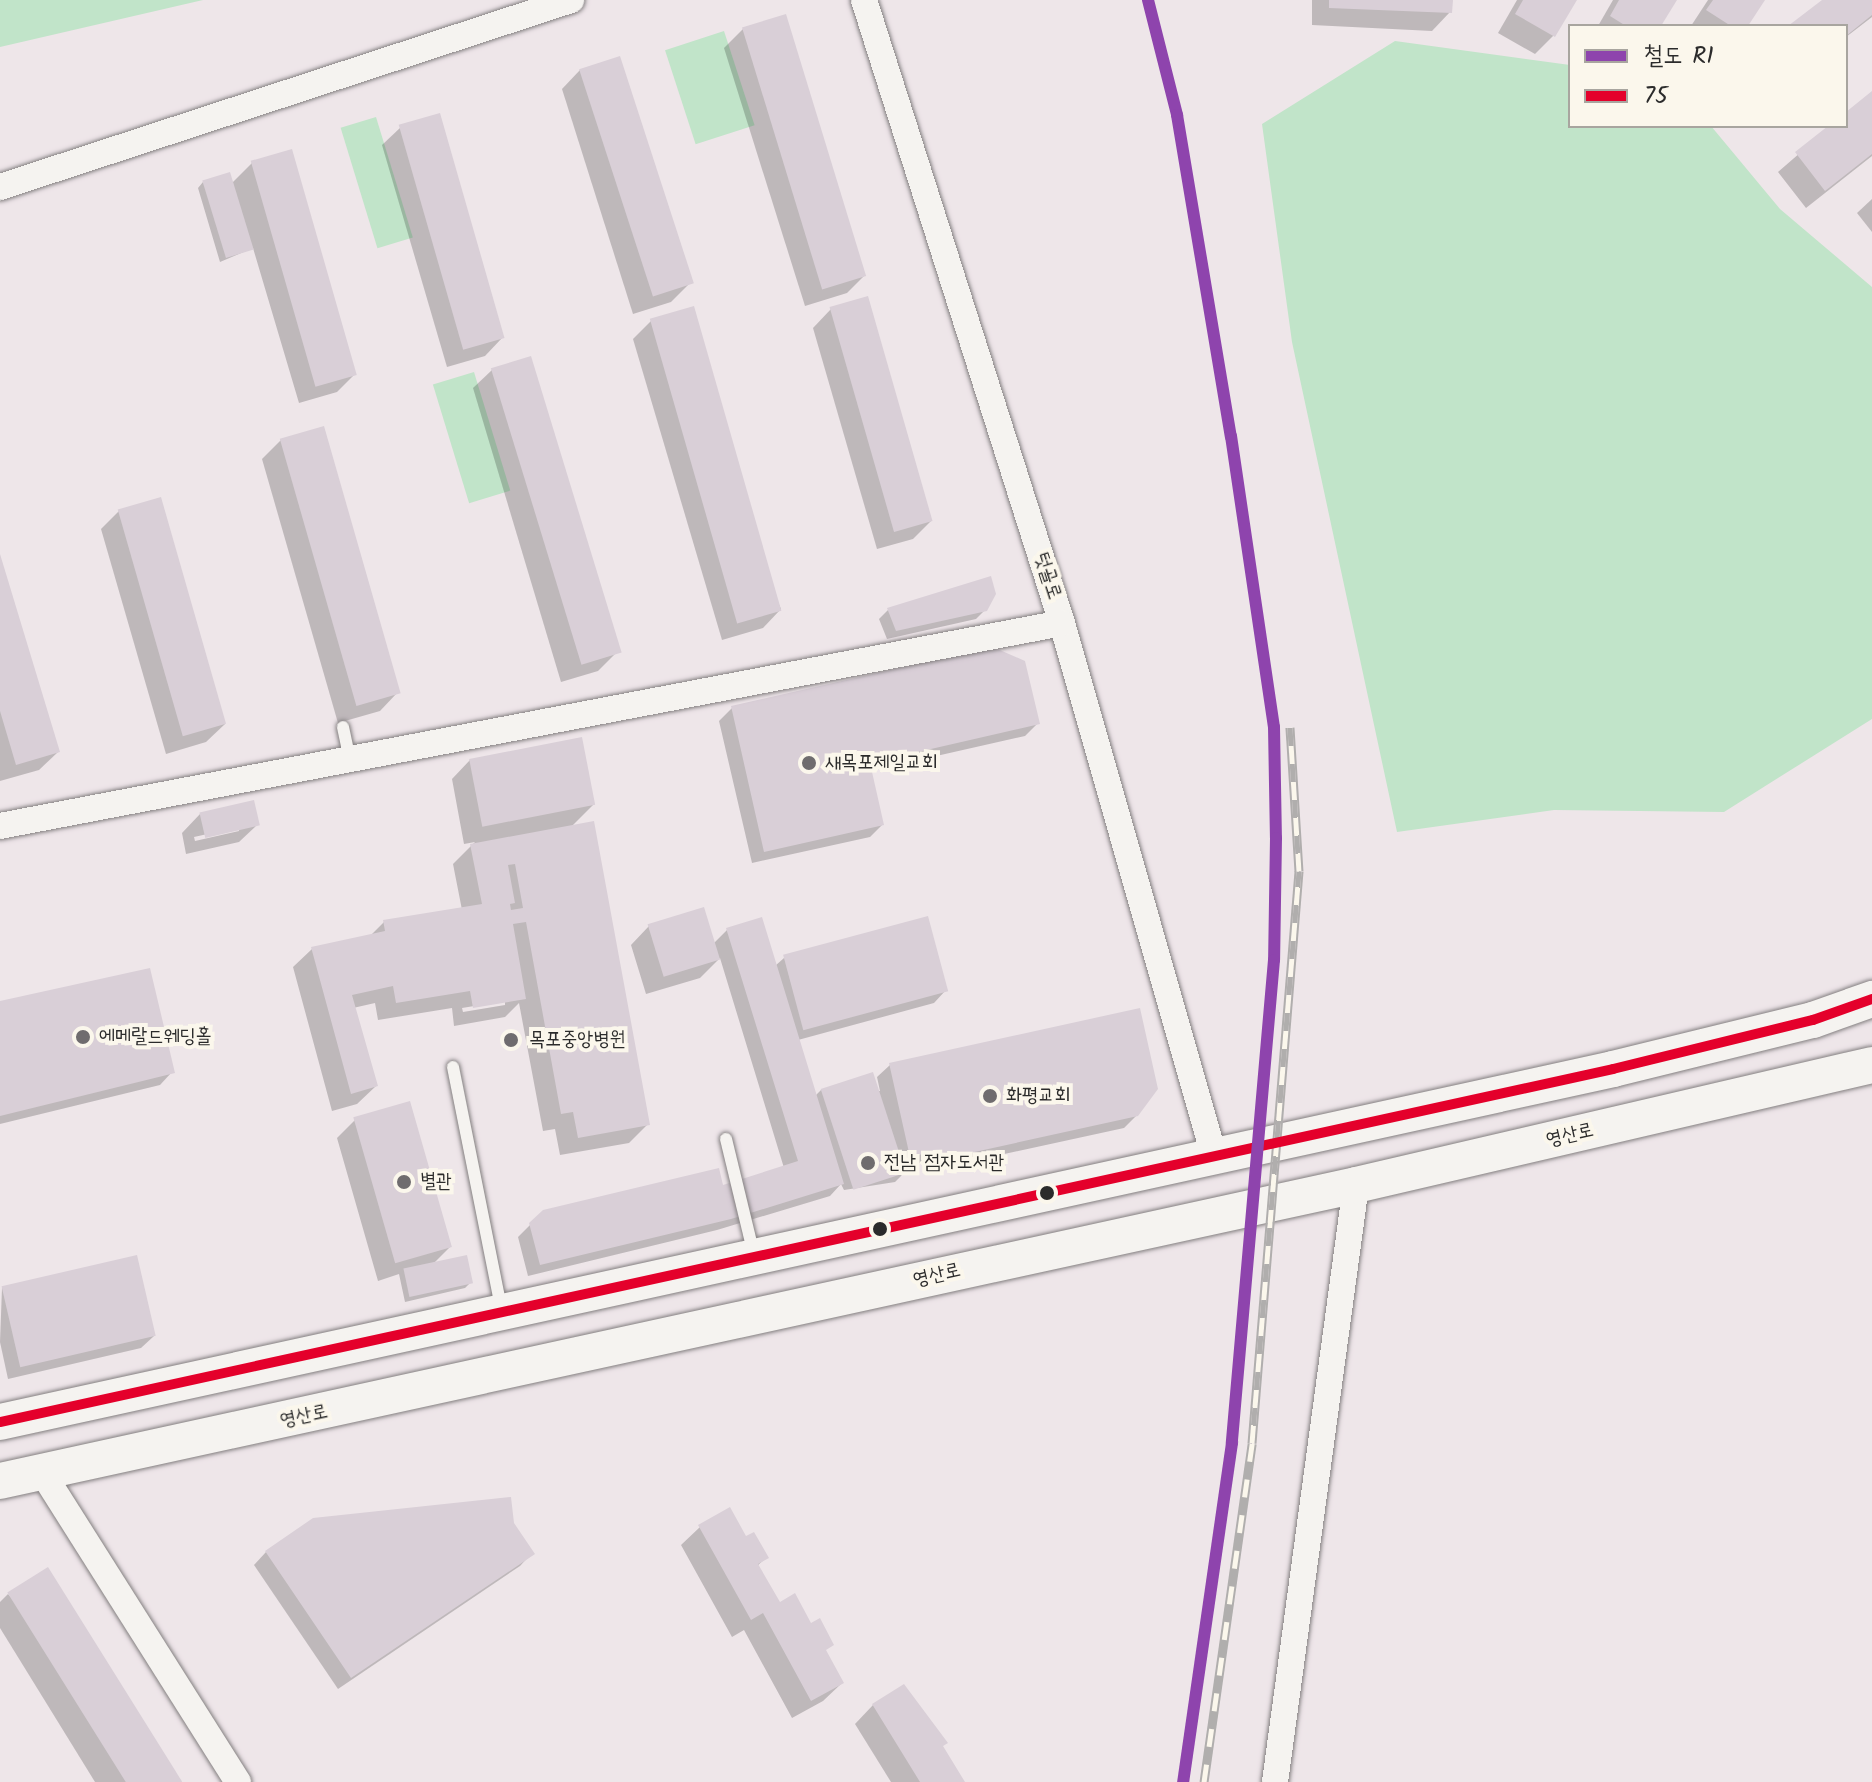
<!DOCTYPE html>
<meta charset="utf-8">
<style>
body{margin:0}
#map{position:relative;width:1872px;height:1782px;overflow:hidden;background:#eee6e9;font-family:Kalam,"Poor Story",sans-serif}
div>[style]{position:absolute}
.green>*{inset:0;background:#c1e4c9;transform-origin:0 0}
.shadow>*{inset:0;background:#0003}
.building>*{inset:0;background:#d9cfd7;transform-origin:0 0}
.roads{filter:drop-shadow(0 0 2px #837f80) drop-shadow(0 0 2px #837f80)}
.lane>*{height:12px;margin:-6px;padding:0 6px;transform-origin:6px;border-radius:6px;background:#f5f3f0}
.street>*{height:26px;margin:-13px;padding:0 13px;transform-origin:13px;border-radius:13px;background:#f5f3f0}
.secondary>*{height:36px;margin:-18px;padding:0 18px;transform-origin:18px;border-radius:18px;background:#f5f3f0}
.rail>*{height:9px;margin-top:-4.5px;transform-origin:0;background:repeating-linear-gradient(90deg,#fbf7ec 0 18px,#b0aead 0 36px);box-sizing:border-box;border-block:2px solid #b0aead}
.bus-1>*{height:10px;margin:-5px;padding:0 5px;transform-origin:5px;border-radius:5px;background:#e4002b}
.rail-1>*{height:12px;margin:-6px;padding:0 6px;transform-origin:6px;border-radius:6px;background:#8e44ad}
.dots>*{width:22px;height:22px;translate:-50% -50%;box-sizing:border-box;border:4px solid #fbf7ec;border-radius:50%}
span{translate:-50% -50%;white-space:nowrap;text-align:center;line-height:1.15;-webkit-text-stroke:8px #fbf7ec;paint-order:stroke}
.street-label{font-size:20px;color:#2b2b2b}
.poi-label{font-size:20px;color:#2b2b2b}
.left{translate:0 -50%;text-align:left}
.legend{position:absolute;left:1568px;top:24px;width:280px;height:104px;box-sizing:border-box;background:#fbf7ec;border:2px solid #a8a59f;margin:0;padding:10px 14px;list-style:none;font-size:24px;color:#2b2b2b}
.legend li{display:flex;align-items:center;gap:16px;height:40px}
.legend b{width:40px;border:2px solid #a8a59f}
</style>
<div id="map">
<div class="green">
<i style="clip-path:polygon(0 0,203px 0,0 47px)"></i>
<i style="left:724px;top:31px;width:99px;height:62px;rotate:72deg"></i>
<i style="clip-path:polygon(1395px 41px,1570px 65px,1570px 126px,1711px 126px,1780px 209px,1872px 287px,1872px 719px,1724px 812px,1554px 810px,1397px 832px,1292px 342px,1262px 124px)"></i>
<i style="left:376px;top:117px;width:126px;height:37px;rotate:73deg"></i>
<i style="left:474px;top:372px;width:124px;height:43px;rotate:73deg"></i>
</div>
<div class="shadow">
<i style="clip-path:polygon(1312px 0,1451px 0,1450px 12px,1432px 31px,1312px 25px)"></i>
<i style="clip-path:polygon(1517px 0,1574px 0,1553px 36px,1535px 54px,1498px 33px)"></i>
<i style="clip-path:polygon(1613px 0,1674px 0,1659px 26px,1598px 26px)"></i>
<i style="clip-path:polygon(1708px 0,1762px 0,1745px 26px,1691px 26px)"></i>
<i style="clip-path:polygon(1825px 0,1872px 0,1872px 17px,1846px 37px,1846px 26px,1792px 26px)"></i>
<i style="clip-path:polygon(785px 16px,865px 275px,847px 293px,805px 306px,724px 48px,743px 29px)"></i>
<i style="clip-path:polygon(580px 70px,690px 283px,671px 302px,633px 314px,562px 89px)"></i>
<i style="clip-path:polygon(1872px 94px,1872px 156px,1806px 208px,1778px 172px,1831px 126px,1846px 126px,1846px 114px)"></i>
<i style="clip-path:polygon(401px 127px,503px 337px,485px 356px,447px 367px,382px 145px)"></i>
<i style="clip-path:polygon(252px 163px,355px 374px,337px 392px,299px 403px,253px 248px,220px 262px,198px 188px,203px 182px,232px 183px)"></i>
<i style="clip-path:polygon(1872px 199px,1872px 232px,1857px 213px)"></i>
<i style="clip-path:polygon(831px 309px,931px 521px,913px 539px,877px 549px,813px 328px)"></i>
<i style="clip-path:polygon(651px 321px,781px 609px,763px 628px,722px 640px,633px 339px)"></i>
<i style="clip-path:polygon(492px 370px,617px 652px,598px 671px,561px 682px,473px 388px)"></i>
<i style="clip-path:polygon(281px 440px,398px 692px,380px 711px,338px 723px,262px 459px)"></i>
<i style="clip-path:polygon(119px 511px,225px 724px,206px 742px,166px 754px,101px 529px)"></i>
<i style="clip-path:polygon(0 558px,58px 752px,39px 770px,0 781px)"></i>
<i style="clip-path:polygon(986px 609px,976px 619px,887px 639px,879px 619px,888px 610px)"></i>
<i style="clip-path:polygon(732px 708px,1037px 724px,1025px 736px,870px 771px,882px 825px,870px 837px,752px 863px,719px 721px)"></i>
<i style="clip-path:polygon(evenodd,470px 760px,593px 805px,570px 828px,648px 1124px,629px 1143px,560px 1155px,555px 1129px,543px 1131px,519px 1003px,505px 1017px,454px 1026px,452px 1008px,378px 1020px,375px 1003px,353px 1008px,376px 1086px,357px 1104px,332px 1111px,293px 967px,312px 949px,370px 936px,384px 922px,462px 910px,453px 864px,475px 842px,464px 844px,452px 779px,470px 760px,505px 1001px,505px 1005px,463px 1012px,462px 1008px,505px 1001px)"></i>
<i style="clip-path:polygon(evenodd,200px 814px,258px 824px,239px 842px,186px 854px,182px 833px,200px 814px,239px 827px,239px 831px,195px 841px,194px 837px,239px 827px)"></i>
<i style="clip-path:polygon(649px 926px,713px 944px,727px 930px,775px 966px,784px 958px,946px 990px,934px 1003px,798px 1040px,815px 1096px,821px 1090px,880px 1091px,877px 1077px,890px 1065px,1137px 1115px,1124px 1128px,926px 1171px,924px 1162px,902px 1167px,904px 1173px,895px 1182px,844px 1190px,841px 1184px,830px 1196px,717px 1230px,528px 1276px,518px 1237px,531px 1224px,721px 1187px,784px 1168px,720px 958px,700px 978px,646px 994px,631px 945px)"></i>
<i style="clip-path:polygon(0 1003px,172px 1072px,160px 1085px,0 1124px)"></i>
<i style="clip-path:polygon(355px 1120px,451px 1246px,432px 1265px,471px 1282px,465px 1288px,405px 1302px,399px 1274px,378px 1281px,337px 1138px)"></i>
<i style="clip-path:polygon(2px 1288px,154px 1336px,141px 1348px,8px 1379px,0 1342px)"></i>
<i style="clip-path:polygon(512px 1524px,532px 1553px,520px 1566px,338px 1689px,254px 1565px,266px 1552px)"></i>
<i style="clip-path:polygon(700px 1527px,745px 1539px,766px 1558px,757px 1566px,779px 1604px,824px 1652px,842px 1683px,823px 1701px,792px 1718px,744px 1630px,732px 1637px,681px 1545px)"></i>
<i style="clip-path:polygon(8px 1594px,179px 1782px,95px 1782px,0 1628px,0 1602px)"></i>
<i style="clip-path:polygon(873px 1705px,941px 1747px,963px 1782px,891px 1782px,855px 1724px)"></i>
</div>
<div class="building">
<i style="clip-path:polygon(1329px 0,1453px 0,1452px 13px,1329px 8px)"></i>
<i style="clip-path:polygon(1523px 0,1577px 0,1555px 37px,1515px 14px)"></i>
<i style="clip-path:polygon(1619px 0,1677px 0,1661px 26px,1626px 26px,1610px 16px)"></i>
<i style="clip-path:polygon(1713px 0,1765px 0,1748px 26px,1731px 26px,1706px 10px)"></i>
<i style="clip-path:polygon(1822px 0,1872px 0,1872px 15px,1846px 36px,1846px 26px,1788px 26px)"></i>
<i style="left:786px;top:14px;width:274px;height:46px;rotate:73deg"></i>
<i style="left:620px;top:56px;width:239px;height:43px;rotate:72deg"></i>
<i style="clip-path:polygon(1872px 91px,1872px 154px,1825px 191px,1795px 152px,1828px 126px,1846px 126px,1846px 112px)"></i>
<i style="left:440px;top:113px;width:234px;height:43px;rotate:74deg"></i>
<i style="left:292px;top:149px;width:235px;height:43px;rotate:74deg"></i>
<i style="left:230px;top:172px;width:81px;height:29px;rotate:73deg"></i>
<i style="left:868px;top:296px;width:234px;height:40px;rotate:74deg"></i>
<i style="left:694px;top:306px;width:317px;height:46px;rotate:74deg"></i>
<i style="left:531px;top:356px;width:310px;height:42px;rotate:73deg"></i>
<i style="left:324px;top:426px;width:278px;height:46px;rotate:74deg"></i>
<i style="left:161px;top:497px;width:236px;height:45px;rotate:74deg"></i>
<i style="clip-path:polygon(0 554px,60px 752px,16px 765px,0 711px)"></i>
<i style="clip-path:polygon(991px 576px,996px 594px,987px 611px,896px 631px,887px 608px)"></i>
<i style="clip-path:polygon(993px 647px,1025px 661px,1040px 724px,870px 763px,884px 825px,764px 852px,731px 706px)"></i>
<i style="left:582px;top:737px;width:69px;height:115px;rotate:79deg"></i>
<i style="left:254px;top:800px;width:26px;height:56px;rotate:77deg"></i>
<i style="clip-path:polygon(evenodd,594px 821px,650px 1125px,578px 1138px,573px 1112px,561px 1114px,526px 922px,513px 924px,526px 999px,473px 1008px,470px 991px,396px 1003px,393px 986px,352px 995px,378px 1086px,351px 1094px,311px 947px,385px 931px,383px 920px,482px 904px,470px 844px,594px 821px,515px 864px,523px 908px,511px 910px,510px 904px,515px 903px,508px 865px,515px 864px)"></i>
<i style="left:704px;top:907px;width:55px;height:59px;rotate:73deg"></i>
<i style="left:928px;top:916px;width:78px;height:150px;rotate:75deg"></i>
<i style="clip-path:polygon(762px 917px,844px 1184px,731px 1219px,540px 1265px,529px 1223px,543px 1210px,719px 1168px,723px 1185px,798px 1161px,726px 928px)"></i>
<i style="clip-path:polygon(150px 968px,175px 1073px,0 1116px,0 1001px)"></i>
<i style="clip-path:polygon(1140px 1008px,1158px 1089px,1138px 1116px,938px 1160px,936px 1151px,910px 1157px,889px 1063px)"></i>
<i style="left:873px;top:1072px;width:106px;height:55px;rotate:72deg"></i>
<i style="left:410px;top:1101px;width:152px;height:59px;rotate:74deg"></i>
<i style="left:137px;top:1255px;width:83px;height:139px;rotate:77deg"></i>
<i style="left:467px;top:1255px;width:29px;height:65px;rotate:78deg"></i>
<i style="clip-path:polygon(511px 1497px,514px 1523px,535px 1554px,351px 1678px,265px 1551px,313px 1518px)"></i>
<i style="clip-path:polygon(730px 1507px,746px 1536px,754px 1532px,769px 1558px,758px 1564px,780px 1602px,795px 1593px,811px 1623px,820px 1618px,834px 1645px,826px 1650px,844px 1683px,811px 1701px,763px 1613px,751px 1620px,698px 1525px)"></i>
<i style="left:48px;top:1567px;width:253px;height:48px;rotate:58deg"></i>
<i style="clip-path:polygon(904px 1684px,948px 1743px,943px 1746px,965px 1782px,920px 1782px,872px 1704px)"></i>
</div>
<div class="roads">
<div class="lane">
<i style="left:343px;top:727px;width:33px;rotate:78deg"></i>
<i style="left:453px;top:1067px;width:245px;rotate:78.7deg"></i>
<i style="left:726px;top:1139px;width:119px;rotate:76.4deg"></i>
</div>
<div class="street">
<i style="left:864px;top:0;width:654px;rotate:72.37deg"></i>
<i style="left:1062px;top:623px;width:554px;rotate:74.08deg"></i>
<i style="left:0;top:187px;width:601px;rotate:-18.13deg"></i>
<i style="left:0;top:826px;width:1081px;rotate:-10.82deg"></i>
<i style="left:42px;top:1472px;width:367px;rotate:57.7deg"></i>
<i style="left:1275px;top:1782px;width:602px;rotate:-82.27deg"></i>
</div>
<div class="secondary">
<i style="left:0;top:1422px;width:1651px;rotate:-12.34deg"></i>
<i style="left:1613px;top:1069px;width:206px;rotate:-13.8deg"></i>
<i style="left:1813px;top:1020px;width:63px;rotate:-19.6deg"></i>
<i style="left:0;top:1481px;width:1388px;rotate:-12.31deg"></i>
<i style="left:1356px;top:1185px;width:530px;rotate:-13.09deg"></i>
</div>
</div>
<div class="rail">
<i style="left:1204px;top:1782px;width:342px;rotate:-81.9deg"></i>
<i style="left:1252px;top:1443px;width:574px;rotate:-85.3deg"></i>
<i style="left:1299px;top:871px;width:144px;rotate:-93.6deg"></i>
</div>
<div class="bus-1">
<i style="left:0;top:1422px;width:1651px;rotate:-12.34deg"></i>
<i style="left:1613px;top:1069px;width:206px;rotate:-13.8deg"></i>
<i style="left:1813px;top:1020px;width:63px;rotate:-19.6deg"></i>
</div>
<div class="rail-1">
<i style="left:1148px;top:0;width:119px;rotate:75.8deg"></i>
<i style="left:1177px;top:115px;width:326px;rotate:80.5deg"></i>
<i style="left:1231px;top:436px;width:294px;rotate:81.6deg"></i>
<i style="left:1274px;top:727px;width:111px;rotate:89deg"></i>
<i style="left:1276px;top:838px;width:122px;rotate:90.9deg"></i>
<i style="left:1274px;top:960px;width:485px;rotate:95deg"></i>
<i style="left:1232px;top:1443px;width:343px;rotate:98.2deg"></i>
</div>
<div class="dots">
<i style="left:809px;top:763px;background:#6f6c6e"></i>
<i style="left:83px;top:1037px;background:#6f6c6e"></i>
<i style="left:511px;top:1040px;background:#6f6c6e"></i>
<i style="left:990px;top:1096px;background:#6f6c6e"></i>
<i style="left:868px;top:1163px;background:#6f6c6e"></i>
<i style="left:404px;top:1182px;background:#6f6c6e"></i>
<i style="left:1047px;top:1193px;background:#2b2b2b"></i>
<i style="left:880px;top:1229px;background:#2b2b2b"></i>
</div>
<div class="street-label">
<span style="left:1047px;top:576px;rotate:72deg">텃골로</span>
<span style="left:1570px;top:1136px;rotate:-13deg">영산로</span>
<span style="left:937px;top:1276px;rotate:-13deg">영산로</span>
<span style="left:304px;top:1417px;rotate:-12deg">영산로</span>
</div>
<div class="poi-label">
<span class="left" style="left:825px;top:763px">새목포제일교회</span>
<span class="left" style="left:99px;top:1037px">에메랄드웨딩홀</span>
<span class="left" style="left:529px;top:1040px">목포중앙병원</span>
<span class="left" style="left:1006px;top:1096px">화평교회</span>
<span class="left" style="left:884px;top:1163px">전남 점자도서관</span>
<span class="left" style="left:420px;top:1182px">별관</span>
</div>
<ul class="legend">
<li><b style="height:10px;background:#8e44ad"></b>철도 R1</li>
<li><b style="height:10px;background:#e4002b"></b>75</li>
</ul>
</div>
